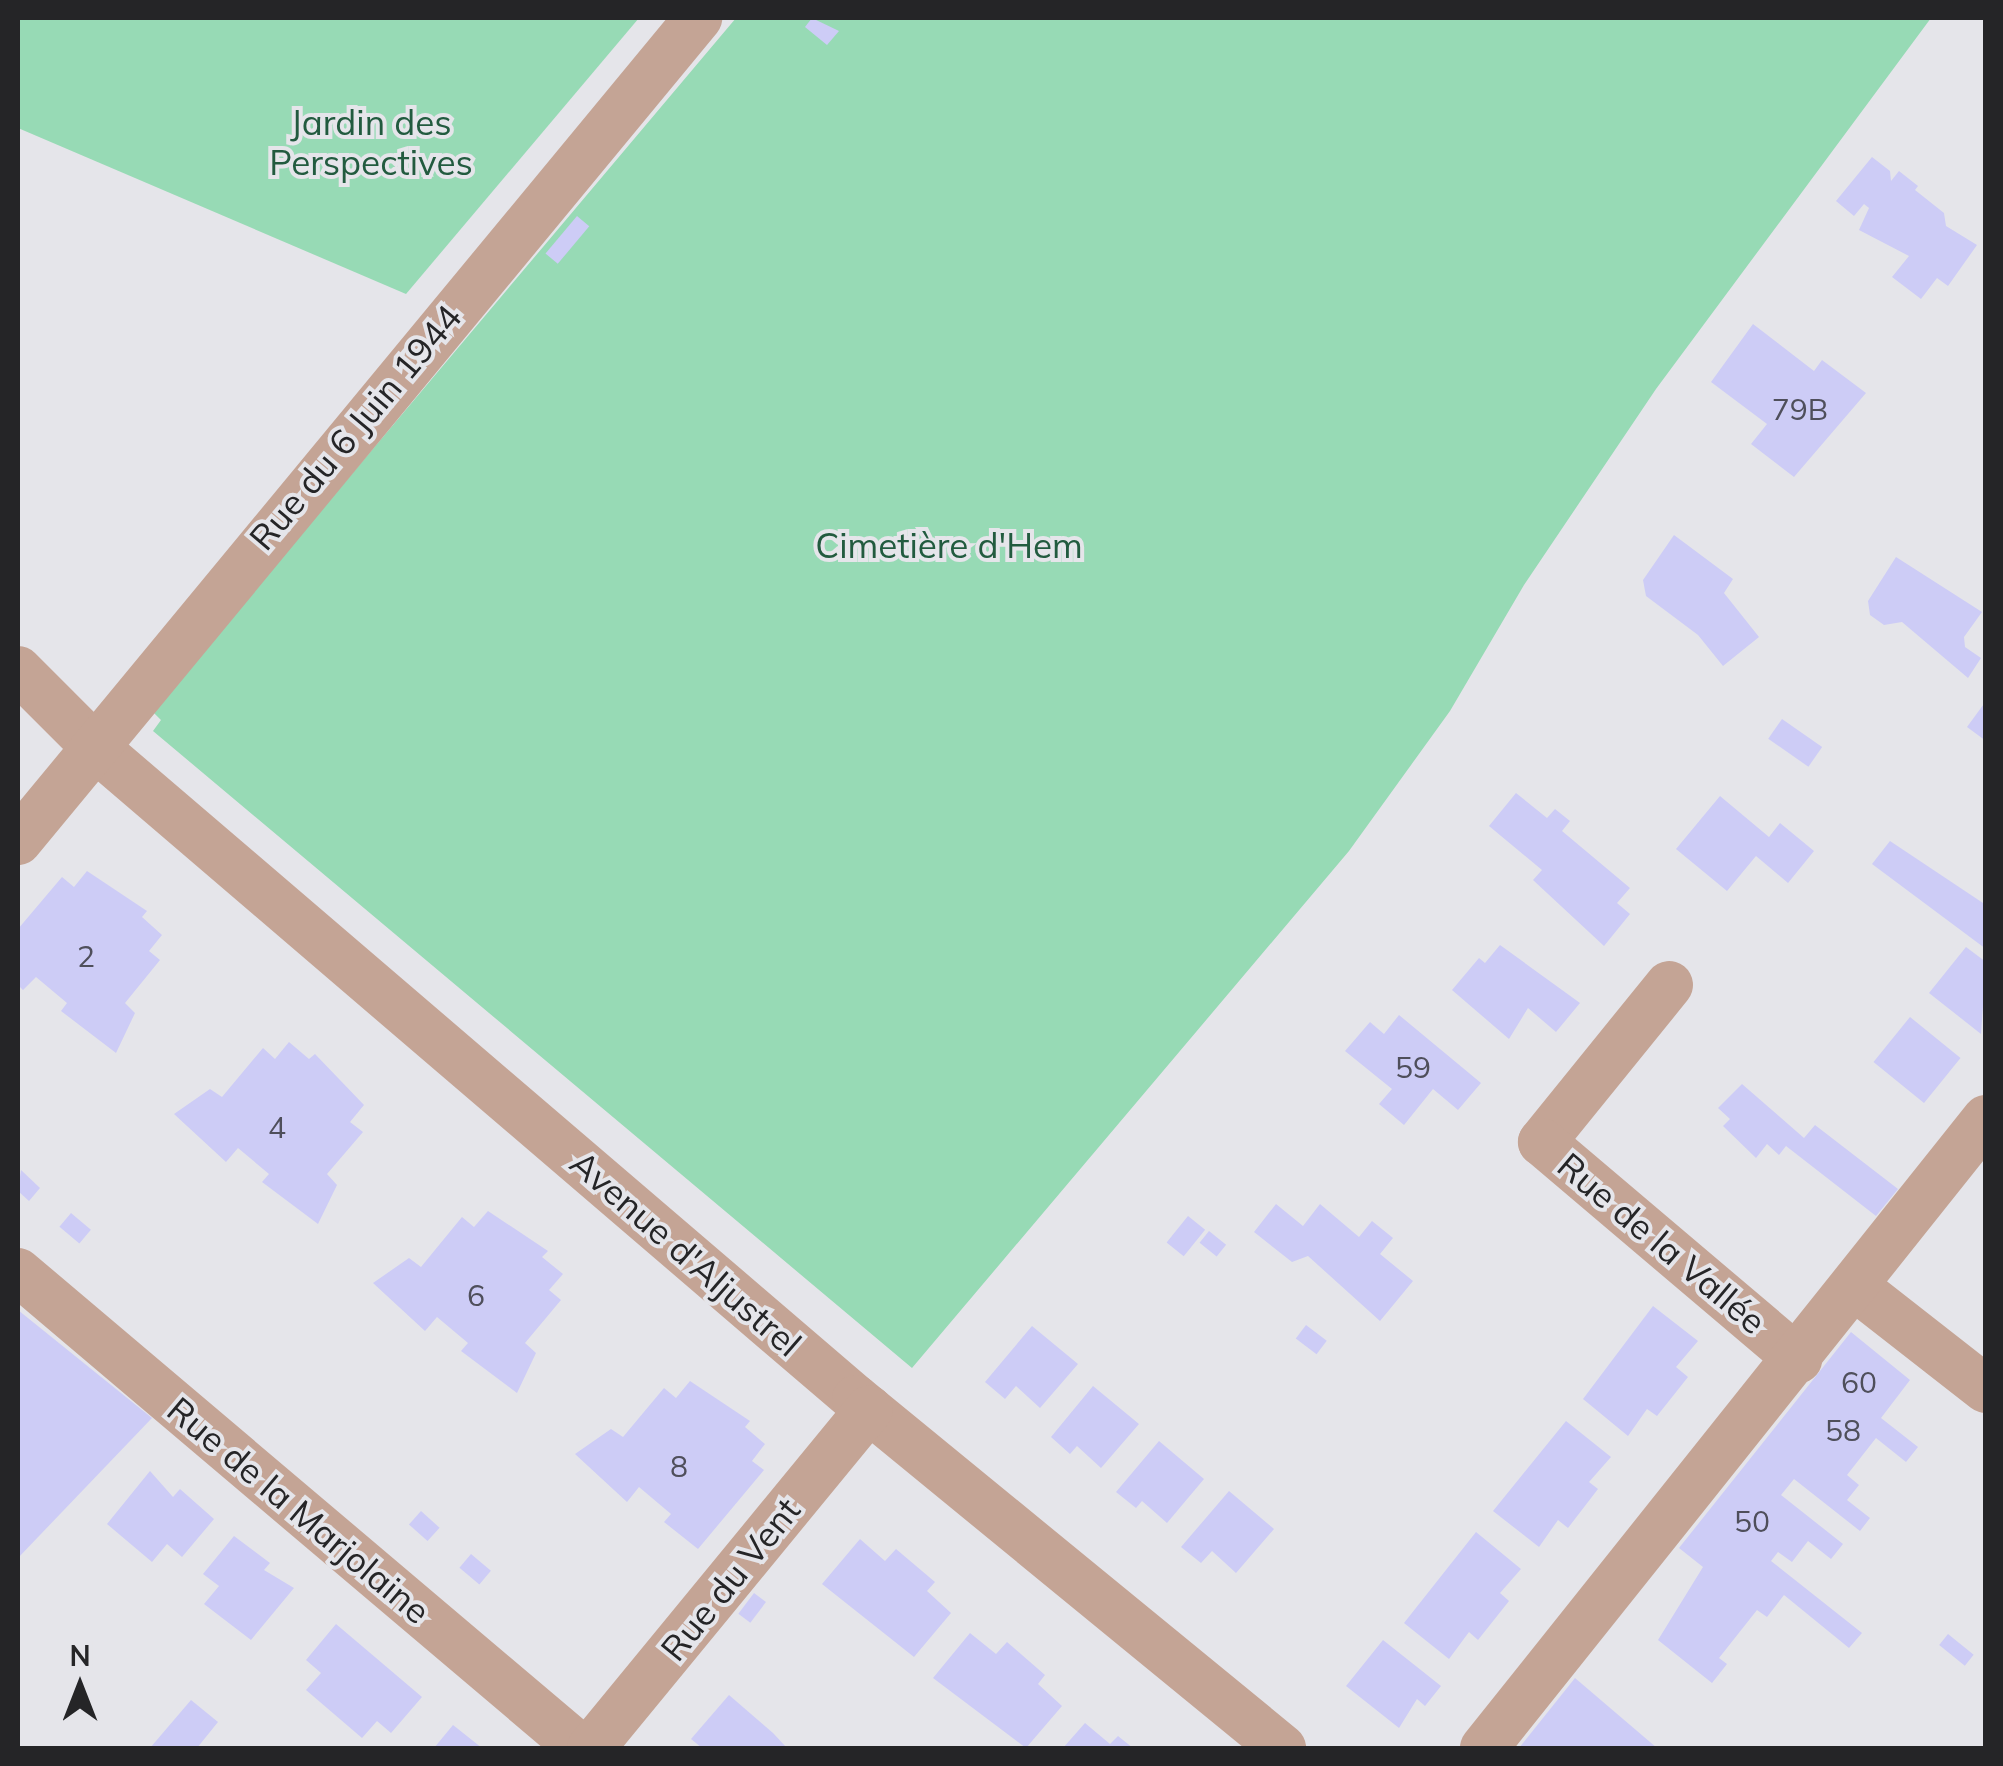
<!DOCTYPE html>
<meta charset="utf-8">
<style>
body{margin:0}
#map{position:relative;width:2003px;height:1766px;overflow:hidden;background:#e5e5ea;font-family:Mulish,sans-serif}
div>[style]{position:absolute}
.green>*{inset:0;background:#97dab5}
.building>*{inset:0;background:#cdccf6;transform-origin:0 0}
.street>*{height:48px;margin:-24px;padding:0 24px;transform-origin:24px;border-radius:24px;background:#c4a495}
span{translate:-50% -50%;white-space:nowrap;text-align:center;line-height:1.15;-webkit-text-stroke:8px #e5e5ea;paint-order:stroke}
.number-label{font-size:30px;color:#4f4f5b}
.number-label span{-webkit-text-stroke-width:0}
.park-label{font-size:35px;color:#225b3f}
.street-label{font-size:35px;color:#252527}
.frame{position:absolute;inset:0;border:20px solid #252527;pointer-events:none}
.north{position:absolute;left:30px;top:1636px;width:100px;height:100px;-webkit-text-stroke:8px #e5e5ea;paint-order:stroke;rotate:0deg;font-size:28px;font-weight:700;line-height:40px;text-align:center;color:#252527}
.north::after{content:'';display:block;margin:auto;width:35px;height:45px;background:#252527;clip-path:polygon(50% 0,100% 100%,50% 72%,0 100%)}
</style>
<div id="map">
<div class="green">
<i style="clip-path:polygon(18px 18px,639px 18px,406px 294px,18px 128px)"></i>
<i style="clip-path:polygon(736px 18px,1931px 18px,1656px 389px,1524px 585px,1450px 711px,1349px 851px,912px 1368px,153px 731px,161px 720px,152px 711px)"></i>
</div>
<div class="building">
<i style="clip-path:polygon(812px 18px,839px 31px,827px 45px,805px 27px)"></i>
<i style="clip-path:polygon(1872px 157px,1890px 171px,1891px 181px,1899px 171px,1918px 186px,1915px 190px,1944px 213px,1946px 226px,1977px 245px,1948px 286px,1937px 278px,1921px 299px,1892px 277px,1909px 256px,1859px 230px,1869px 208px,1864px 204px,1854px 216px,1836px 201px)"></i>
<i style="left:577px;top:216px;width:16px;height:49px;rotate:40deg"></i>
<i style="clip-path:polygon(1753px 324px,1814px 371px,1822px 360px,1866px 393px,1794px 477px,1751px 444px,1767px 424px,1711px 382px)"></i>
<i style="clip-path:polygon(1674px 535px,1733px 579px,1724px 593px,1759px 637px,1723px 666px,1698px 635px,1646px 596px,1643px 580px)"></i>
<i style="clip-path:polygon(1896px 557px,1982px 612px,1964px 637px,1965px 647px,1981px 658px,1968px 678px,1902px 622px,1884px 625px,1870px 615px,1868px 601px)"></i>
<i style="clip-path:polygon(1986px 701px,1986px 741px,1967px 727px)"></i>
<i style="left:1782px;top:719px;width:49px;height:24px;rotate:35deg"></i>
<i style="clip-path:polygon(1516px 793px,1547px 818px,1555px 809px,1570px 821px,1562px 831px,1630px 888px,1617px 903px,1630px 914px,1604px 946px,1533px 880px,1542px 870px,1489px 826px)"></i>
<i style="clip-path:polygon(1720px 796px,1769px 837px,1780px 823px,1814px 851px,1788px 883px,1756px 856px,1727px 891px,1676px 849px)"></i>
<i style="clip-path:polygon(1890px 841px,1986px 905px,1986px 949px,1872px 864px)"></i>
<i style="clip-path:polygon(87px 871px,147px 911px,142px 917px,162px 935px,149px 951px,160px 960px,125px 1003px,135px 1013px,116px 1053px,61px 1011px,67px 1003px,36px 977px,23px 990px,18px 985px,18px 929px,62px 877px,74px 887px)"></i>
<i style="clip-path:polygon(1500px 945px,1580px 1003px,1556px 1032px,1528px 1008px,1509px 1039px,1452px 990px,1479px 958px,1485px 963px)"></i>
<i style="clip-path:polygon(1966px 947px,1986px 962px,1981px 1034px,1929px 993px)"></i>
<i style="clip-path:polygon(1399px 1015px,1481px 1083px,1458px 1110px,1433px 1089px,1404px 1125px,1379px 1104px,1392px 1089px,1345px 1051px,1370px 1022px,1384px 1034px)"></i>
<i style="left:1910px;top:1017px;width:65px;height:58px;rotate:39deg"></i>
<i style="clip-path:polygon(289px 1042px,309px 1059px,315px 1054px,364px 1105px,350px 1122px,363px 1132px,327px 1174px,337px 1185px,318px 1224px,262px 1182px,269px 1174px,238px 1148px,226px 1162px,174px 1114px,210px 1089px,222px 1097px,263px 1048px,275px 1059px)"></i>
<i style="clip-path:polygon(1742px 1084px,1804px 1138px,1815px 1125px,1898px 1189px,1876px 1216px,1786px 1146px,1779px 1155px,1767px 1144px,1756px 1158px,1723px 1126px,1730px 1119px,1718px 1108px)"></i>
<i style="clip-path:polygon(21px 1170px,40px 1188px,29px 1201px,18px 1191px)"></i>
<i style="clip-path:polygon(1276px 1204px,1303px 1226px,1320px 1204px,1359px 1237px,1372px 1221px,1393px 1238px,1380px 1254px,1413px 1281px,1380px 1321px,1308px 1256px,1292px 1262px,1254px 1232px)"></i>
<i style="clip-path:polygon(488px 1211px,548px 1251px,542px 1257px,563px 1274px,549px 1290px,561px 1300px,525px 1343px,536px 1353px,517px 1393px,461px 1351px,468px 1343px,437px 1317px,425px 1331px,373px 1283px,409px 1258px,421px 1267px,462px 1217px,474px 1227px)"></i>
<i style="left:71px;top:1213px;width:26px;height:18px;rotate:40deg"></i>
<i style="left:1188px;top:1216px;width:22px;height:34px;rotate:39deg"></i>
<i style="left:1209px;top:1231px;width:22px;height:15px;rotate:39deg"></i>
<i style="clip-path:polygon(1653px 1306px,1698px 1341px,1676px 1367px,1688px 1377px,1657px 1416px,1647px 1409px,1628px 1436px,1583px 1399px)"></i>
<i style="clip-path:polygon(18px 1310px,152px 1418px,18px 1558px)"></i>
<i style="left:1306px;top:1325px;width:26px;height:17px;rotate:37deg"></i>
<i style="clip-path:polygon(1032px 1326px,1078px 1364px,1040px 1408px,1016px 1386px,1005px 1399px,985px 1382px)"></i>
<i style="clip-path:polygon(1851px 1332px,1910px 1380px,1881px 1418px,1918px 1447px,1906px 1462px,1876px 1438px,1847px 1475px,1859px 1485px,1847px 1500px,1870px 1518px,1860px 1531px,1794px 1479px,1781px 1495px,1843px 1544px,1831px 1559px,1808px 1541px,1792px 1562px,1778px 1552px,1771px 1561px,1862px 1633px,1849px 1648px,1784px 1595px,1767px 1617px,1757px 1610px,1719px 1658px,1727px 1664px,1712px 1683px,1658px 1640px,1703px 1567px,1679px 1548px)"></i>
<i style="clip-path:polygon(690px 1381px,750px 1421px,745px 1427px,765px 1444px,752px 1461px,764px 1470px,698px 1549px,664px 1522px,671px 1514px,639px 1487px,627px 1502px,575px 1454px,611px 1429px,623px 1437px,664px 1388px,676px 1398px)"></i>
<i style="clip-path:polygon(1093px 1386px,1139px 1424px,1101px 1468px,1077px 1446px,1070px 1454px,1051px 1437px)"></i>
<i style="clip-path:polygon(1566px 1421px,1611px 1457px,1589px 1482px,1598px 1489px,1568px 1528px,1558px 1520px,1539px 1547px,1493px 1511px)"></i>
<i style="clip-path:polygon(1159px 1441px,1204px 1479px,1167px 1523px,1142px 1501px,1136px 1508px,1116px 1492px)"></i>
<i style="clip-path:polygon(150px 1471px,173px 1497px,180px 1489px,214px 1519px,182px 1557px,167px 1544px,152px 1562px,107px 1524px)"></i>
<i style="clip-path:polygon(1229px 1491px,1274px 1529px,1236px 1573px,1212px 1551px,1201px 1563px,1181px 1547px)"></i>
<i style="left:421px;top:1511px;width:25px;height:18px;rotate:42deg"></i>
<i style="clip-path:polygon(1476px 1532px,1521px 1569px,1500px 1593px,1509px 1601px,1478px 1640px,1469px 1632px,1449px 1659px,1404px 1623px)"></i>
<i style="clip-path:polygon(234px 1536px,270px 1563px,264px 1570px,294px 1588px,251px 1640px,204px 1604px,219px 1586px,203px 1574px)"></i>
<i style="clip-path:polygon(860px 1539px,885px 1561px,896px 1549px,935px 1582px,927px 1591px,951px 1613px,914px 1657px,822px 1584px)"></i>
<i style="left:471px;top:1554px;width:26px;height:18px;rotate:40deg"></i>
<i style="left:754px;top:1593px;width:15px;height:26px;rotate:37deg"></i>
<i style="clip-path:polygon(336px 1624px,422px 1697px,391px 1733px,377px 1721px,362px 1738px,306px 1690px,321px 1673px,306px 1660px)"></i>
<i style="clip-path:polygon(970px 1633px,996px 1654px,1007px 1642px,1045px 1675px,1038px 1684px,1062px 1706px,1026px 1748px,933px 1678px)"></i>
<i style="left:1948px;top:1634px;width:33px;height:14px;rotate:39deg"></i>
<i style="clip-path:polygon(1383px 1640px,1441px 1686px,1425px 1706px,1417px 1699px,1399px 1728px,1346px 1686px)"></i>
<i style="clip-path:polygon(1575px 1678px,1657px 1748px,1519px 1748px)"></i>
<i style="clip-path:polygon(729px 1695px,773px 1733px,787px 1748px,702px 1748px,691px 1739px)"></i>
<i style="clip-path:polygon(191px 1700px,218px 1722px,197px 1748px,150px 1748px)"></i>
<i style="clip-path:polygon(1085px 1723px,1110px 1744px,1118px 1736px,1133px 1748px,1063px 1748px)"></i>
<i style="clip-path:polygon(453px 1725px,482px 1748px,434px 1748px)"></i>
</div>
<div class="street">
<i style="left:18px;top:670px;width:112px;rotate:45deg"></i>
<i style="left:97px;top:749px;width:999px;rotate:40.58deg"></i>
<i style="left:856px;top:1399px;width:551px;rotate:39.33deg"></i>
<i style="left:18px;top:841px;width:1068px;rotate:-50.43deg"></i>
<i style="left:1669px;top:985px;width:202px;rotate:129deg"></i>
<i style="left:1542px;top:1142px;width:336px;rotate:40.3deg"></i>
<i style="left:18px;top:1272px;width:736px;rotate:40.26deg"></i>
<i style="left:1854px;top:1286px;width:167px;rotate:38deg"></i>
<i style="left:591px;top:1748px;width:438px;rotate:-50.6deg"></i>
<i style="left:1484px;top:1748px;width:805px;rotate:-51.41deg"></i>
</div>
<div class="number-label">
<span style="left:1800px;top:409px">79B</span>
<span style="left:86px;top:956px">2</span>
<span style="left:1413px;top:1067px">59</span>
<span style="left:277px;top:1127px">4</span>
<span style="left:476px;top:1295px">6</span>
<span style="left:1859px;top:1382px">60</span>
<span style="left:1843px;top:1430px">58</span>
<span style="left:679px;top:1466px">8</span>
<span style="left:1752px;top:1521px">50</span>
</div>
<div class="park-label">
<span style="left:371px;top:142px">Jardin des<br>Perspectives</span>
<span style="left:949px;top:545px">Cimetière d'Hem</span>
</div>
<div class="street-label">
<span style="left:355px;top:427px;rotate:-50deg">Rue du 6 Juin 1944</span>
<span style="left:1662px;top:1243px;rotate:40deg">Rue de la Vallée</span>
<span style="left:686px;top:1253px;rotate:41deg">Avenue d'Aljustrel</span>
<span style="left:299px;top:1510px;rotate:40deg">Rue de la Marjolaine</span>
<span style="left:730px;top:1579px;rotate:-51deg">Rue du Vent</span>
</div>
<div class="frame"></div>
<div class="north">N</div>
</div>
